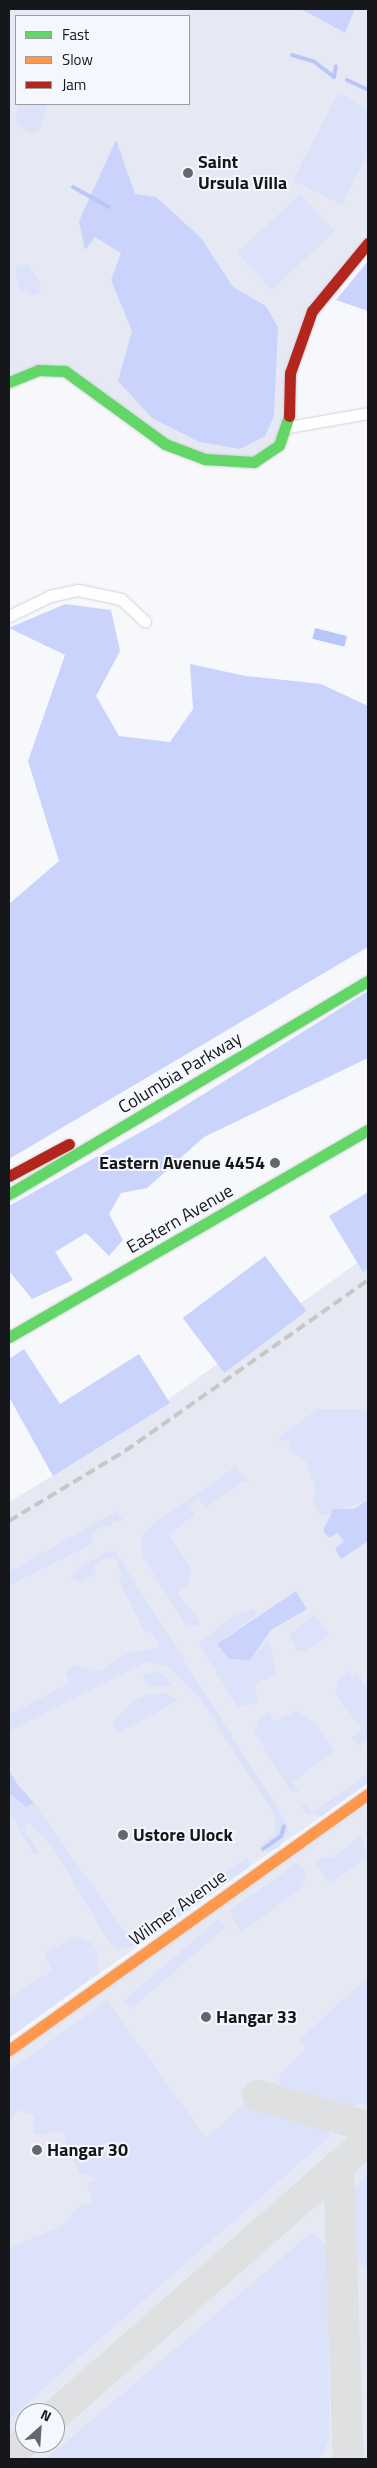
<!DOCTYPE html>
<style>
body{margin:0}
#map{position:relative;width:377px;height:2468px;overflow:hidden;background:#f7f8fc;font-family:"Titillium Web",sans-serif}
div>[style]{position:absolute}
.built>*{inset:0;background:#e6e9f4}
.green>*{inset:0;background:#dce2f9;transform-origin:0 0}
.forest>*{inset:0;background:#c9d3fc;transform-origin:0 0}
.water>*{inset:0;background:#b8c6f8;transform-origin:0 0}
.stream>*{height:4px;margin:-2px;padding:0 2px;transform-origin:2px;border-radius:2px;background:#b8c6f8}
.taxiway>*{height:31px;margin:-15.5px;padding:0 15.5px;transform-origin:15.5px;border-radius:15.5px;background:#dfe0e2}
.roads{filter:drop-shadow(0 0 1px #d2d3d7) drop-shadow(0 0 1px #d2d3d7)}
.street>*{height:11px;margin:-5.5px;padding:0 5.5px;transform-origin:5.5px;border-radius:5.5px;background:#fefeff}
.fast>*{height:11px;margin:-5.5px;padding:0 5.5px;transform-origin:5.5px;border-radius:5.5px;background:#63d668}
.slow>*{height:11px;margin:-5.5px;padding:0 5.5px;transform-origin:5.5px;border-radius:5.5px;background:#ff974d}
.jam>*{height:11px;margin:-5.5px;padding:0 5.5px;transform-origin:5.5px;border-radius:5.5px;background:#b3261e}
.rail>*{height:4px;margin-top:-2px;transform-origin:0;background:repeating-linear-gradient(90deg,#c7c7c7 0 10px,transparent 0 15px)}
.dots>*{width:14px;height:14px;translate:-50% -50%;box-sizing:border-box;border:2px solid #f5f7fe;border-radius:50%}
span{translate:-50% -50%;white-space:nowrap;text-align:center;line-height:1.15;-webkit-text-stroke:4px #f5f7fe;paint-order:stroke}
.poi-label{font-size:18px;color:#16171a;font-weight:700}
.left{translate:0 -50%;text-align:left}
.right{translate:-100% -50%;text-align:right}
.street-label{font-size:18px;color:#16171a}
.frame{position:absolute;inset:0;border:10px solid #16171a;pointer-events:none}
.legend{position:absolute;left:15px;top:15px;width:175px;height:90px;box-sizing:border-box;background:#f5f7fe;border:1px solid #9c9da3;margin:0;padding:6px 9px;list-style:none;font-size:15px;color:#16171a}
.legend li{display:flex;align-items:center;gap:10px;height:25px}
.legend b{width:25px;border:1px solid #9c9da3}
.north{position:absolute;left:15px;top:2403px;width:50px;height:50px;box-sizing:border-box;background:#f5f7fe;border:1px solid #9c9da3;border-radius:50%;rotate:26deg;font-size:14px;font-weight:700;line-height:20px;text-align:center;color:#16171a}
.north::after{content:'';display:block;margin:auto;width:18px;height:22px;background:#656669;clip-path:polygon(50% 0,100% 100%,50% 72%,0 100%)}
</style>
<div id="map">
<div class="built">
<i style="clip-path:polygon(evenodd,9px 9px,301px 9px,345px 33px,355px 9px,368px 9px,368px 243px,305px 326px,289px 427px,263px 458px,184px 453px,65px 371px,9px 382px,9px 9px,16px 16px,189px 16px,189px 104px,16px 104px,16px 16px)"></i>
<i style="clip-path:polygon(368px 1255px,368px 1783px,9px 2038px,9px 1502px,116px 1437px)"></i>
<i style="clip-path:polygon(evenodd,368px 1803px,368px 2459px,9px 2459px,9px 2058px,368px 1803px,25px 2413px,55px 2413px,55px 2443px,25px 2443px,25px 2413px)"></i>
</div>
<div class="green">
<i style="clip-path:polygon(338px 93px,368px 109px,368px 153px,342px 205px,293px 180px)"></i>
<i style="clip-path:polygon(20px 104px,48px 104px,39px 130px,32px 133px,21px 128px,15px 118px)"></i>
<i style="left:300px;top:194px;width:51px;height:86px;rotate:47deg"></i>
<i style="clip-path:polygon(29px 264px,41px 286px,39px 293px,32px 295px,20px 290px,15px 272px,17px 265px)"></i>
<i style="clip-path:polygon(318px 1409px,368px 1409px,368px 1500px,322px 1516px,312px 1501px,316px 1488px,306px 1462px,289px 1451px,289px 1440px,278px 1441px,283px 1433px)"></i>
<i style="clip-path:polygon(235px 1467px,251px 1484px,244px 1481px,205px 1508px,198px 1499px,190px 1505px,195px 1515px,168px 1534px,192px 1570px,188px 1584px,177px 1593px,200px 1621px,198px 1626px,186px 1625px,142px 1556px,141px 1538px,155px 1522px)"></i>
<i style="clip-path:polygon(117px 1511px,123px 1520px,98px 1529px,90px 1537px,93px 1544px,9px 1586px,9px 1572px)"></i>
<i style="clip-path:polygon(109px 1551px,115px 1551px,287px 1823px,288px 1833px,279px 1847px,267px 1852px,259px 1846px,275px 1832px,275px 1816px,200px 1699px,167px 1666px,146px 1662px,9px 1731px,9px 1715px,70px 1683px,65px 1672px,75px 1664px,82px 1669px,86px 1665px,90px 1672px,102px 1670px,128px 1653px,160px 1647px,151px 1633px,145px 1632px,119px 1581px,122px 1576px,115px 1558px,105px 1558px,94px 1566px,96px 1573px,78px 1582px,71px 1578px,77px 1569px)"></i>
<i style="clip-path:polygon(253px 1609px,257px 1614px,217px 1644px,250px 1660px,269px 1639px,276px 1673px,254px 1686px,258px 1702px,239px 1708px,198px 1644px,233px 1616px)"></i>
<i style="clip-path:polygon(315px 1614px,330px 1635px,306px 1651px,297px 1651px,289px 1635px)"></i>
<i style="clip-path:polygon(349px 1671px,352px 1676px,356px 1673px,368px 1690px,368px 1739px,359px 1746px,352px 1737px,361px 1729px,335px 1692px,340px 1677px)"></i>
<i style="clip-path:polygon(156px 1672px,164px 1675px,174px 1687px,148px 1685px,142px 1674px)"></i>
<i style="clip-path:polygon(167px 1693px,178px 1701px,118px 1733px,113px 1723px,130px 1703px,149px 1694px)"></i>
<i style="clip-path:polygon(297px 1711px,314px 1722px,335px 1750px,293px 1782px,299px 1792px,291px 1791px,254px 1732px,259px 1718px,269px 1712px,275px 1721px)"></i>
<i style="clip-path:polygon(368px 1773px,368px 1783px,322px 1816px,306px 1813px,301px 1807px,305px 1803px,312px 1813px)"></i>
<i style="clip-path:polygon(9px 1793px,26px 1807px,34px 1803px,131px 1941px,247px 1857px,250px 1866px,149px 1939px,122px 1950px,110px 1944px,51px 1844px,27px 1821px,26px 1832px,38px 1852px,34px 1855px,9px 1811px)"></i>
<i style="clip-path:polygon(361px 1836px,368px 1856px,330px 1884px,316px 1863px,324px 1857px,332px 1858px)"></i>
<i style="clip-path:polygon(297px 1863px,307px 1874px,302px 1888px,241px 1932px,229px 1911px)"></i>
<i style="left:218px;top:1919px;width:11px;height:125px;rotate:49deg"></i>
<i style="clip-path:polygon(78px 1936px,93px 1944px,87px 1953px,97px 1949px,98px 1973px,9px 2038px,9px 1997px,52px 1971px,44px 1953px)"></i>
<i style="clip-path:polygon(368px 1977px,368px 2103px,351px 2106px,280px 2085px,279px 2074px,306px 2050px,299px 2040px)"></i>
<i style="clip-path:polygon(107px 2000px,206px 2138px,244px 2104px,328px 2127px,330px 2136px,9px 2419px,9px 2248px,62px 2226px,79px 2206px,93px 2202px,86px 2184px,95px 2180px,88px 2173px,81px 2176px,62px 2131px,34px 2135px,34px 2115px,17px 2110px,9px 2127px,9px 2071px)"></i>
<i style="clip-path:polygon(368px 2175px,368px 2267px,356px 2261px,354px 2188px)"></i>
<i style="clip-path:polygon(312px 2232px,326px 2245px,328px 2260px,329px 2439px,320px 2459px,46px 2459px)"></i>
</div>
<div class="forest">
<i style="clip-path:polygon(301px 9px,355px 9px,345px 33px)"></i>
<i style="clip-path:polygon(116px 140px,135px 194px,156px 197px,201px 238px,233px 287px,266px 306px,278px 327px,274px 416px,265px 436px,240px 449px,199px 442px,152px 418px,118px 381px,132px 331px,111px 280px,121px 253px,95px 237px,85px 250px,79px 221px)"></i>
<i style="clip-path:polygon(368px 261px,368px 311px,336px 300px)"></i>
<i style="clip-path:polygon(65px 604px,111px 610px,120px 651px,96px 696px,119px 736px,170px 742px,193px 709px,190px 664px,246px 676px,321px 684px,368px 706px,368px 947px,9px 1159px,9px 904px,59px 861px,28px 761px,65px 655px,9px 628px)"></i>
<i style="clip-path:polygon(368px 991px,368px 1058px,204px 1137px,147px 1188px,121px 1193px,109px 1214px,123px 1240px,109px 1256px,86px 1233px,55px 1252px,73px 1280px,32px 1299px,9px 1271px,9px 1206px,162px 1120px)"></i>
<i style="clip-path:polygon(368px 1192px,368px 1268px,363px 1272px,329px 1216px)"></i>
<i style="left:265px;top:1256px;width:69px;height:103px;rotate:53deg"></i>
<i style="clip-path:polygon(24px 1349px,60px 1404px,139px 1354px,170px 1403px,53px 1476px,9px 1397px,9px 1359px)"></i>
<i style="clip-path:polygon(368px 1500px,368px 1541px,341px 1559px,335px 1549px,344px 1541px,337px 1533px,329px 1538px,323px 1531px,333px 1509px,354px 1509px)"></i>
<i style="clip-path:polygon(296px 1591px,307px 1609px,271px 1630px,250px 1660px,229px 1659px,217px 1644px)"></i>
<i style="clip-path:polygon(9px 1771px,18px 1785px,34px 1803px,26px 1807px,9px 1793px)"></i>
</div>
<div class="water">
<i style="left:315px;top:628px;width:33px;height:11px;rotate:14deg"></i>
</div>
<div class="stream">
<i style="left:292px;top:55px;width:22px;rotate:16deg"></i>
<i style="left:313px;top:61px;width:26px;rotate:37deg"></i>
<i style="left:334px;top:77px;width:11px;rotate:-80deg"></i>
<i style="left:347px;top:80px;width:23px;rotate:25deg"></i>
<i style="left:73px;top:187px;width:41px;rotate:29.1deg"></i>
<i style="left:263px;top:1849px;width:22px;rotate:-36deg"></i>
<i style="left:281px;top:1836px;width:10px;rotate:-73deg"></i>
</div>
<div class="taxiway">
<i style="left:257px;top:2095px;width:115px;rotate:15.6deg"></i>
<i style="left:338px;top:2165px;width:294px;rotate:88.1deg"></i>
<i style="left:55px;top:2414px;width:417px;rotate:-41.3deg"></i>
<i style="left:9px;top:2454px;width:21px;rotate:-41deg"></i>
</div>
<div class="roads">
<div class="street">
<i style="left:289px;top:427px;width:80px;rotate:-10deg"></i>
<i style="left:9px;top:616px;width:46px;rotate:-26deg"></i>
<i style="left:50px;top:596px;width:29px;rotate:-12deg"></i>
<i style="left:78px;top:590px;width:44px;rotate:11.8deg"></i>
<i style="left:121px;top:599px;width:33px;rotate:43deg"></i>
</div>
<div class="fast">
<i style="left:9px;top:382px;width:31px;rotate:-22deg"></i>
<i style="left:38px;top:370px;width:27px;rotate:2deg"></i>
<i style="left:65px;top:371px;width:124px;rotate:36.1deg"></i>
<i style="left:165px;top:444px;width:43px;rotate:20.6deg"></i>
<i style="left:205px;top:459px;width:49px;rotate:3.5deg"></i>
<i style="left:254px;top:462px;width:30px;rotate:-34deg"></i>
<i style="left:279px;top:445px;width:31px;rotate:-71deg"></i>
<i style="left:9px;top:1194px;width:417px;rotate:-30.7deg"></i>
<i style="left:9px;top:1337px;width:414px;rotate:-30deg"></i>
</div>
<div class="slow">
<i style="left:9px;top:2050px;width:441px;rotate:-35.5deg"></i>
</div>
<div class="jam">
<i style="left:289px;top:416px;width:43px;rotate:-88.7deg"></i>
<i style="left:290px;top:373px;width:66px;rotate:-70.5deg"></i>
<i style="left:312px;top:311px;width:88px;rotate:-50.5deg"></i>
<i style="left:9px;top:1176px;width:68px;rotate:-28.1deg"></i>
</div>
</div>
<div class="rail">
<i style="left:9px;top:1521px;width:135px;rotate:-31.1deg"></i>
<i style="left:125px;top:1451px;width:297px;rotate:-35.1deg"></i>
</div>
<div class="dots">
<i style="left:188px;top:173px;background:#656669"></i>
<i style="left:275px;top:1163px;background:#656669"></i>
<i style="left:123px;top:1835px;background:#656669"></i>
<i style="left:206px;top:2017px;background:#656669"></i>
<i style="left:37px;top:2150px;background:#656669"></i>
</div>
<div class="poi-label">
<span class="left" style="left:198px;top:173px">Saint<br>Ursula Villa</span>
<span class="right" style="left:265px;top:1163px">Eastern Avenue 4454</span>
<span class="left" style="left:133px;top:1835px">Ustore Ulock</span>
<span class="left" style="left:216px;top:2017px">Hangar 33</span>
<span class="left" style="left:47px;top:2150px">Hangar 30</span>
</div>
<div class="street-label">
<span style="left:180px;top:1073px;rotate:-31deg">Columbia Parkway</span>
<span style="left:180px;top:1219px;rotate:-30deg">Eastern Avenue</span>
<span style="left:178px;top:1908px;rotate:-36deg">Wilmer Avenue</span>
</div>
<div class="frame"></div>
<ul class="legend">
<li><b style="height:6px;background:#63d668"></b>Fast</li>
<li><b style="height:6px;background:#ff974d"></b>Slow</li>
<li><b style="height:6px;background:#b3261e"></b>Jam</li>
</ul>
<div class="north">N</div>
</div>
